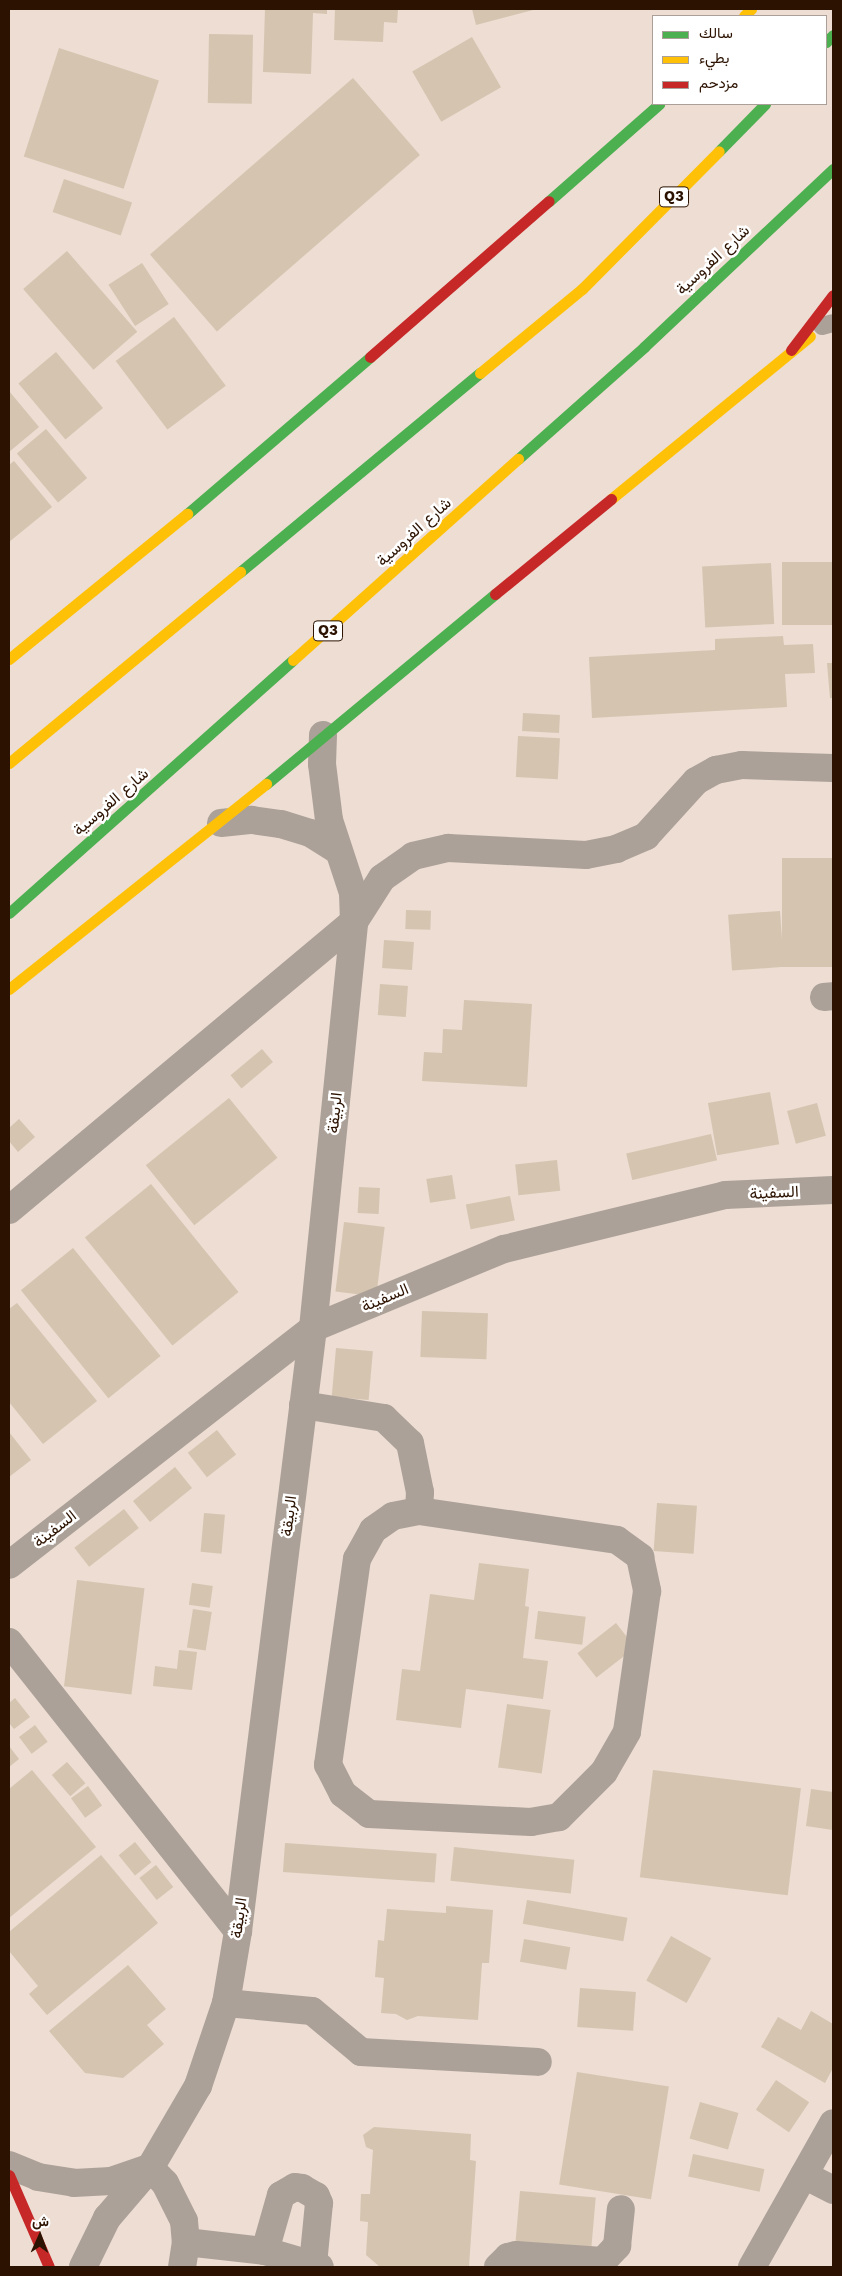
<!DOCTYPE html>
<meta charset="utf-8">
<style>
body{margin:0}
#map{position:relative;width:842px;height:2276px;overflow:hidden;background:#edddd2;font-family:"Work Sans",Vazirmatn,sans-serif}
div>[style]{position:absolute}
.building>*{inset:0;background:#d4c4b0;transform-origin:0 0}
.lane>*{height:18px;margin:-9px;padding:0 9px;transform-origin:9px;border-radius:9px;background:#aca198}
.street>*{height:28px;margin:-14px;padding:0 14px;transform-origin:14px;border-radius:14px;background:#aca198}
.fast>*{height:11px;margin:-5.5px;padding:0 5.5px;transform-origin:5.5px;border-radius:5.5px;background:#4caf50}
.slow>*{height:11px;margin:-5.5px;padding:0 5.5px;transform-origin:5.5px;border-radius:5.5px;background:#ffc107}
.jam>*{height:11px;margin:-5.5px;padding:0 5.5px;transform-origin:5.5px;border-radius:5.5px;background:#c62828}
span{translate:-50% -50%;white-space:nowrap;text-align:center;line-height:1.15;-webkit-text-stroke:5px #fff;paint-order:stroke}
.shield-label span{padding:1px 4px;background:#fff;border:1px solid;border-radius:4px;-webkit-text-stroke-width:0}
.shield-label{font-size:15px;color:#2c1200;font-weight:700}
.street-label{font-size:16px;color:#2c1200}
.frame{position:absolute;inset:0;border:10px solid #2c1200;pointer-events:none}
.legend{position:absolute;left:652px;top:15px;width:175px;height:90px;box-sizing:border-box;background:#fff;border:1px solid #aba099;margin:0;padding:6px 9px;list-style:none;font-size:15px;color:#2c1200}
.legend li{display:flex;align-items:center;gap:10px;height:25px}
.legend b{width:25px;border:1px solid #aba099}
.north{position:absolute;left:15px;top:2211px;width:50px;height:50px;-webkit-text-stroke:4px #fff;paint-order:stroke;rotate:2deg;font-size:14px;font-weight:700;line-height:20px;text-align:center;color:#2c1200}
.north::after{content:'';display:block;margin:auto;width:18px;height:22px;background:#2c1200;clip-path:polygon(50% 0,100% 100%,50% 72%,0 100%)}
</style>
<div id="map">
<div class="building">
<i style="clip-path:polygon(265px 9px,327px 9px,327px 14px,313px 13px,311px 74px,263px 72px)"></i>
<i style="clip-path:polygon(335px 9px,398px 9px,397px 23px,384px 22px,383px 42px,334px 40px)"></i>
<i style="clip-path:polygon(472px 9px,537px 9px,476px 25px)"></i>
<i style="left:209px;top:34px;width:44px;height:69px;rotate:1deg"></i>
<i style="left:472px;top:37px;width:58px;height:69px;rotate:60deg"></i>
<i style="left:59px;top:48px;width:105px;height:114px;rotate:18deg"></i>
<i style="left:353px;top:78px;width:102px;height:269px;rotate:49deg"></i>
<i style="left:64px;top:179px;width:72px;height:35px;rotate:19deg"></i>
<i style="left:67px;top:251px;width:107px;height:58px;rotate:49deg"></i>
<i style="left:142px;top:263px;width:49px;height:40px;rotate:57deg"></i>
<i style="left:174px;top:317px;width:86px;height:73px;rotate:53deg"></i>
<i style="left:56px;top:352px;width:73px;height:49px;rotate:50deg"></i>
<i style="clip-path:polygon(9px 391px,39px 427px,9px 452px)"></i>
<i style="left:46px;top:429px;width:64px;height:38px;rotate:50deg"></i>
<i style="clip-path:polygon(14px 461px,52px 507px,9px 542px,9px 465px)"></i>
<i style="left:833px;top:562px;width:63px;height:51px;rotate:90deg"></i>
<i style="left:771px;top:563px;width:61px;height:69px;rotate:87deg"></i>
<i style="clip-path:polygon(783px 636px,784px 645px,813px 644px,815px 673px,785px 674px,787px 707px,592px 718px,589px 657px,715px 650px,715px 639px)"></i>
<i style="clip-path:polygon(827px 663px,833px 663px,833px 698px,830px 698px)"></i>
<i style="left:523px;top:713px;width:37px;height:18px;rotate:3deg"></i>
<i style="left:518px;top:736px;width:42px;height:41px;rotate:3deg"></i>
<i style="left:833px;top:858px;width:109px;height:51px;rotate:90deg"></i>
<i style="left:406px;top:910px;width:25px;height:19px;rotate:2deg"></i>
<i style="left:780px;top:911px;width:56px;height:52px;rotate:86deg"></i>
<i style="left:384px;top:940px;width:30px;height:28px;rotate:4deg"></i>
<i style="left:380px;top:984px;width:28px;height:31px;rotate:4deg"></i>
<i style="clip-path:polygon(464px 1000px,532px 1004px,527px 1087px,422px 1081px,424px 1052px,442px 1053px,443px 1029px,462px 1030px)"></i>
<i style="left:262px;top:1049px;width:17px;height:41px;rotate:50deg"></i>
<i style="left:770px;top:1092px;width:53px;height:63px;rotate:80deg"></i>
<i style="left:229px;top:1098px;width:77px;height:107px;rotate:51deg"></i>
<i style="left:817px;top:1103px;width:34px;height:31px;rotate:75deg"></i>
<i style="clip-path:polygon(19px 1119px,35px 1137px,18px 1152px,9px 1141px,9px 1128px)"></i>
<i style="left:711px;top:1134px;width:27px;height:87px;rotate:77deg"></i>
<i style="left:557px;top:1160px;width:31px;height:42px;rotate:84deg"></i>
<i style="left:452px;top:1175px;width:24px;height:26px;rotate:81deg"></i>
<i style="left:151px;top:1184px;width:139px;height:85px;rotate:51deg"></i>
<i style="left:359px;top:1187px;width:21px;height:26px;rotate:3deg"></i>
<i style="left:510px;top:1196px;width:25px;height:45px;rotate:79deg"></i>
<i style="left:344px;top:1222px;width:41px;height:70px;rotate:7deg"></i>
<i style="left:73px;top:1248px;width:139px;height:67px;rotate:51deg"></i>
<i style="clip-path:polygon(17px 1303px,97px 1401px,43px 1444px,9px 1402px,9px 1309px)"></i>
<i style="left:422px;top:1311px;width:66px;height:46px;rotate:2deg"></i>
<i style="left:336px;top:1348px;width:37px;height:49px;rotate:5deg"></i>
<i style="left:217px;top:1430px;width:31px;height:37px;rotate:52deg"></i>
<i style="clip-path:polygon(9px 1432px,31px 1460px,9px 1477px)"></i>
<i style="left:175px;top:1467px;width:27px;height:54px;rotate:51deg"></i>
<i style="left:657px;top:1503px;width:40px;height:48px;rotate:4deg"></i>
<i style="left:124px;top:1509px;width:24px;height:63px;rotate:52deg"></i>
<i style="left:204px;top:1513px;width:21px;height:39px;rotate:5deg"></i>
<i style="clip-path:polygon(479px 1563px,529px 1569px,525px 1606px,529px 1607px,523px 1658px,548px 1661px,543px 1699px,466px 1689px,461px 1728px,396px 1720px,402px 1669px,420px 1671px,430px 1594px,474px 1600px)"></i>
<i style="left:77px;top:1580px;width:68px;height:107px;rotate:7deg"></i>
<i style="left:192px;top:1583px;width:21px;height:22px;rotate:8deg"></i>
<i style="left:193px;top:1609px;width:19px;height:39px;rotate:9deg"></i>
<i style="left:538px;top:1611px;width:48px;height:28px;rotate:7deg"></i>
<i style="left:616px;top:1623px;width:31px;height:49px;rotate:52deg"></i>
<i style="clip-path:polygon(179px 1650px,197px 1652px,192px 1690px,153px 1686px,155px 1666px,177px 1669px)"></i>
<i style="clip-path:polygon(15px 1698px,30px 1717px,14px 1729px,9px 1723px,9px 1703px)"></i>
<i style="left:507px;top:1704px;width:44px;height:64px;rotate:8deg"></i>
<i style="left:35px;top:1725px;width:21px;height:20px;rotate:53deg"></i>
<i style="clip-path:polygon(9px 1746px,19px 1759px,9px 1767px)"></i>
<i style="left:67px;top:1762px;width:28px;height:20px;rotate:49deg"></i>
<i style="clip-path:polygon(32px 1770px,96px 1847px,9px 1918px,9px 1789px)"></i>
<i style="left:653px;top:1770px;width:149px;height:108px;rotate:7deg"></i>
<i style="left:88px;top:1786px;width:24px;height:21px;rotate:54deg"></i>
<i style="clip-path:polygon(811px 1789px,833px 1792px,833px 1830px,806px 1826px)"></i>
<i style="left:135px;top:1842px;width:26px;height:21px;rotate:51deg"></i>
<i style="left:285px;top:1843px;width:152px;height:29px;rotate:4deg"></i>
<i style="left:454px;top:1847px;width:121px;height:34px;rotate:6deg"></i>
<i style="clip-path:polygon(101px 1855px,158px 1923px,47px 2015px,29px 1994px,38px 1986px,9px 1951px,9px 1932px)"></i>
<i style="left:156px;top:1865px;width:28px;height:21px;rotate:52deg"></i>
<i style="left:527px;top:1900px;width:102px;height:24px;rotate:10deg"></i>
<i style="clip-path:polygon(446px 1906px,493px 1910px,489px 1963px,482px 1963px,478px 2020px,418px 2016px,407px 2020px,396px 2014px,381px 2013px,384px 1978px,375px 1977px,378px 1940px,384px 1941px,387px 1909px,446px 1913px)"></i>
<i style="left:671px;top:1936px;width:46px;height:51px;rotate:29deg"></i>
<i style="left:524px;top:1939px;width:47px;height:23px;rotate:10deg"></i>
<i style="clip-path:polygon(128px 1965px,166px 2009px,147px 2025px,164px 2044px,123px 2078px,85px 2073px,49px 2031px)"></i>
<i style="left:580px;top:1988px;width:56px;height:39px;rotate:4deg"></i>
<i style="clip-path:polygon(811px 2011px,833px 2024px,833px 2068px,825px 2083px,761px 2047px,778px 2017px,801px 2030px)"></i>
<i style="left:577px;top:2072px;width:93px;height:114px;rotate:9deg"></i>
<i style="left:776px;top:2080px;width:40px;height:36px;rotate:34deg"></i>
<i style="left:700px;top:2102px;width:40px;height:38px;rotate:16deg"></i>
<i style="clip-path:polygon(374px 2127px,471px 2134px,470px 2160px,476px 2161px,469px 2267px,380px 2267px,366px 2255px,368px 2222px,360px 2221px,361px 2194px,370px 2194px,373px 2150px,366px 2147px,363px 2135px)"></i>
<i style="left:693px;top:2154px;width:73px;height:23px;rotate:12deg"></i>
<i style="left:520px;top:2191px;width:76px;height:52px;rotate:5deg"></i>
</div>
<div class="lane">
<i style="left:822px;top:326px;width:11px;rotate:-15deg"></i>
</div>
<div class="street">
<i style="left:221px;top:823px;width:31px;rotate:-6deg"></i>
<i style="left:252px;top:820px;width:29px;rotate:8deg"></i>
<i style="left:281px;top:824px;width:30px;rotate:17deg"></i>
<i style="left:310px;top:833px;width:31px;rotate:32deg"></i>
<i style="left:824px;top:997px;width:9px;rotate:-6deg"></i>
<i style="left:9px;top:1210px;width:449px;rotate:-39.9deg"></i>
<i style="left:354px;top:922px;width:52px;rotate:-57.5deg"></i>
<i style="left:382px;top:878px;width:38px;rotate:-35deg"></i>
<i style="left:413px;top:856px;width:36px;rotate:-13deg"></i>
<i style="left:448px;top:848px;width:138px;rotate:2.9deg"></i>
<i style="left:586px;top:855px;width:31px;rotate:-11deg"></i>
<i style="left:616px;top:849px;width:33px;rotate:-23deg"></i>
<i style="left:646px;top:836px;width:74px;rotate:-47.7deg"></i>
<i style="left:696px;top:781px;width:23px;rotate:-29deg"></i>
<i style="left:716px;top:770px;width:26px;rotate:-11deg"></i>
<i style="left:742px;top:765px;width:91px;rotate:1.9deg"></i>
<i style="left:303px;top:1405px;width:82px;rotate:9.1deg"></i>
<i style="left:384px;top:1418px;width:36px;rotate:44deg"></i>
<i style="left:410px;top:1443px;width:50px;rotate:78.5deg"></i>
<i style="left:420px;top:1492px;width:19px;rotate:93deg"></i>
<i style="left:419px;top:1511px;width:200px;rotate:8.3deg"></i>
<i style="left:617px;top:1540px;width:29px;rotate:36deg"></i>
<i style="left:640px;top:1557px;width:35px;rotate:78deg"></i>
<i style="left:647px;top:1591px;width:142px;rotate:98.1deg"></i>
<i style="left:627px;top:1732px;width:46px;rotate:119.9deg"></i>
<i style="left:604px;top:1772px;width:64px;rotate:135deg"></i>
<i style="left:559px;top:1817px;width:28px;rotate:170deg"></i>
<i style="left:531px;top:1822px;width:162px;rotate:-177.2deg"></i>
<i style="left:369px;top:1814px;width:33px;rotate:-142deg"></i>
<i style="left:343px;top:1794px;width:33px;rotate:-117deg"></i>
<i style="left:328px;top:1765px;width:208px;rotate:-82deg"></i>
<i style="left:357px;top:1559px;width:33px;rotate:-61deg"></i>
<i style="left:373px;top:1530px;width:24px;rotate:-35deg"></i>
<i style="left:393px;top:1516px;width:26px;rotate:-11deg"></i>
<i style="left:9px;top:1565px;width:385px;rotate:-37.9deg"></i>
<i style="left:313px;top:1328px;width:207px;rotate:-22.5deg"></i>
<i style="left:504px;top:1249px;width:228px;rotate:-13.7deg"></i>
<i style="left:725px;top:1195px;width:108px;rotate:-2.7deg"></i>
<i style="left:9px;top:1642px;width:369px;rotate:51.6deg"></i>
<i style="left:226px;top:2003px;width:86px;rotate:5.3deg"></i>
<i style="left:312px;top:2011px;width:64px;rotate:39.9deg"></i>
<i style="left:361px;top:2052px;width:177px;rotate:3.2deg"></i>
<i style="left:9px;top:2165px;width:31px;rotate:22deg"></i>
<i style="left:38px;top:2177px;width:36px;rotate:9deg"></i>
<i style="left:74px;top:2183px;width:37px;rotate:-3deg"></i>
<i style="left:111px;top:2181px;width:40px;rotate:-18.9deg"></i>
<i style="left:150px;top:2168px;width:21px;rotate:45deg"></i>
<i style="left:165px;top:2183px;width:42px;rotate:63.4deg"></i>
<i style="left:184px;top:2221px;width:21px;rotate:85deg"></i>
<i style="left:186px;top:2242px;width:25px;rotate:99deg"></i>
<i style="left:804px;top:2175px;width:33px;rotate:27deg"></i>
<i style="left:186px;top:2242px;width:80px;rotate:6.5deg"></i>
<i style="left:265px;top:2251px;width:57px;rotate:16.2deg"></i>
<i style="left:265px;top:2251px;width:58px;rotate:-74.1deg"></i>
<i style="left:281px;top:2195px;width:16px;rotate:-30deg"></i>
<i style="left:295px;top:2187px;width:7px;rotate:8deg"></i>
<i style="left:302px;top:2188px;width:16px;rotate:30deg"></i>
<i style="left:316px;top:2196px;width:8px;rotate:67deg"></i>
<i style="left:319px;top:2203px;width:61px;rotate:95.6deg"></i>
<i style="left:83px;top:2267px;width:55px;rotate:-63.9deg"></i>
<i style="left:107px;top:2218px;width:66px;rotate:-49.3deg"></i>
<i style="left:150px;top:2168px;width:95px;rotate:-59.7deg"></i>
<i style="left:198px;top:2086px;width:88px;rotate:-71.4deg"></i>
<i style="left:226px;top:2003px;width:73px;rotate:-80.5deg"></i>
<i style="left:238px;top:1931px;width:608px;rotate:-82.91deg"></i>
<i style="left:313px;top:1328px;width:408px;rotate:-84.2deg"></i>
<i style="left:354px;top:922px;width:29px;rotate:-92deg"></i>
<i style="left:353px;top:893px;width:77px;rotate:-108.2deg"></i>
<i style="left:329px;top:820px;width:56px;rotate:-97.1deg"></i>
<i style="left:322px;top:764px;width:29px;rotate:-88deg"></i>
<i style="left:498px;top:2267px;width:14px;rotate:-45deg"></i>
<i style="left:508px;top:2257px;width:8px;rotate:-14deg"></i>
<i style="left:516px;top:2255px;width:87px;rotate:3.9deg"></i>
<i style="left:603px;top:2261px;width:21px;rotate:-47deg"></i>
<i style="left:617px;top:2246px;width:37px;rotate:-84deg"></i>
<i style="left:752px;top:2267px;width:165px;rotate:-60.6deg"></i>
</div>
<div class="fast">
<i style="left:826px;top:42px;width:10px;rotate:-45deg"></i>
<i style="left:719px;top:151px;width:66px;rotate:-45.6deg"></i>
<i style="left:549px;top:201px;width:147px;rotate:-41.4deg"></i>
<i style="left:518px;top:459px;width:169px;rotate:-41.6deg"></i>
<i style="left:644px;top:347px;width:260px;rotate:-43.3deg"></i>
<i style="left:187px;top:514px;width:241px;rotate:-40.6deg"></i>
<i style="left:240px;top:572px;width:312px;rotate:-39.7deg"></i>
<i style="left:266px;top:784px;width:298px;rotate:-39.7deg"></i>
<i style="left:9px;top:913px;width:380px;rotate:-41.7deg"></i>
</div>
<div class="slow">
<i style="left:744px;top:16px;width:10px;rotate:-45deg"></i>
<i style="left:480px;top:373px;width:132px;rotate:-39.5deg"></i>
<i style="left:582px;top:289px;width:194px;rotate:-45.2deg"></i>
<i style="left:611px;top:499px;width:257px;rotate:-39.3deg"></i>
<i style="left:9px;top:659px;width:230px;rotate:-39.2deg"></i>
<i style="left:293px;top:660px;width:302px;rotate:-41.8deg"></i>
<i style="left:9px;top:763px;width:300px;rotate:-39.6deg"></i>
<i style="left:9px;top:989px;width:329px;rotate:-38.6deg"></i>
</div>
<div class="jam">
<i style="left:791px;top:350px;width:69px;rotate:-52.6deg"></i>
<i style="left:370px;top:357px;width:237px;rotate:-41.1deg"></i>
<i style="left:495px;top:594px;width:150px;rotate:-39.3deg"></i>
<i style="left:9px;top:2175px;width:100px;rotate:66.5deg"></i>
</div>
<div class="shield-label">
<span style="left:674px;top:197px">Q3</span>
<span style="left:328px;top:631px">Q3</span>
</div>
<div class="street-label">
<span style="left:713px;top:260px;rotate:-43deg">شارع الفروسية</span>
<span style="left:414px;top:532px;rotate:-42deg">شارع الفروسية</span>
<span style="left:111px;top:802px;rotate:-41deg">شارع الفروسية</span>
<span style="left:335px;top:1113px;rotate:-84deg">الربيقة</span>
<span style="left:774px;top:1193px;rotate:-3deg">السفينة</span>
<span style="left:385px;top:1298px;rotate:-23deg">السفينة</span>
<span style="left:289px;top:1516px;rotate:-83deg">الربيقة</span>
<span style="left:55px;top:1529px;rotate:-38deg">السفينة</span>
<span style="left:239px;top:1918px;rotate:-82deg">الربيقة</span>
</div>
<div class="frame"></div>
<ul class="legend">
<li><b style="height:6px;background:#4caf50"></b>سالك</li>
<li><b style="height:6px;background:#ffc107"></b>بطيء</li>
<li><b style="height:6px;background:#c62828"></b>مزدحم</li>
</ul>
<div class="north">ش</div>
</div>
